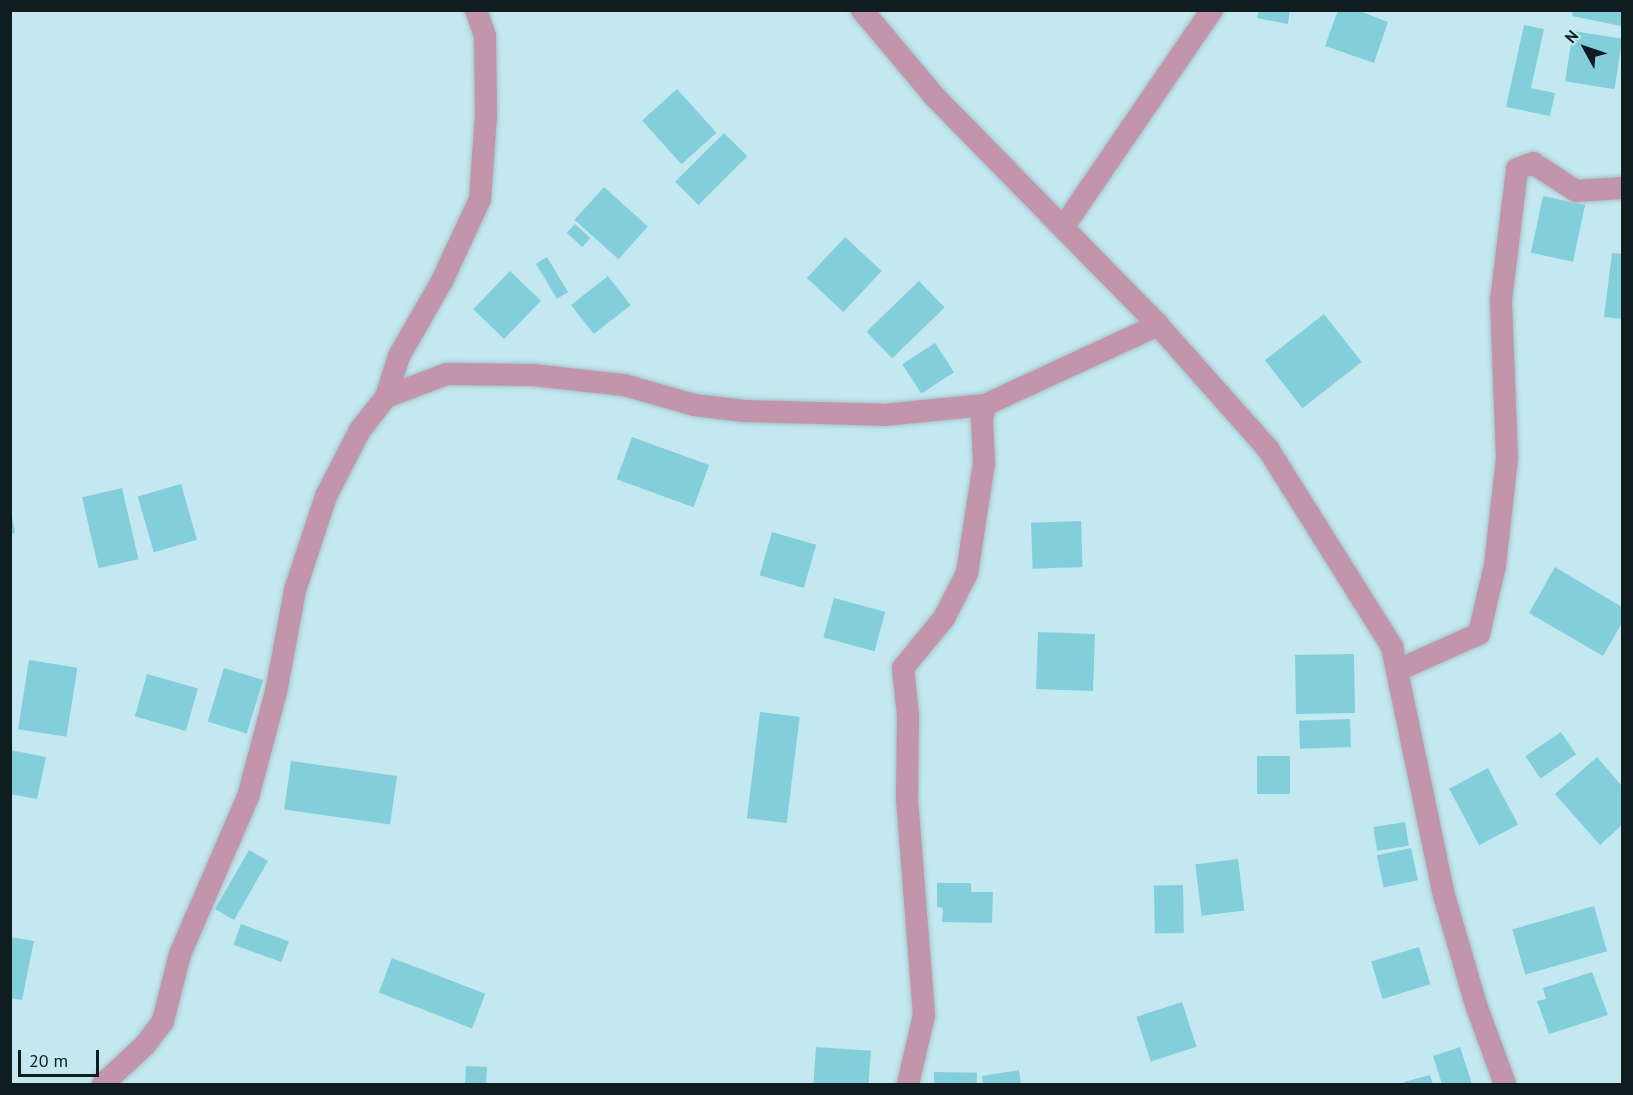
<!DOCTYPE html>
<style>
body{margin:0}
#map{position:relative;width:1633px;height:1095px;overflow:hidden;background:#c4e8ef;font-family:"PT Sans",sans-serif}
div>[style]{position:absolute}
.building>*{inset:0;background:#83cedb;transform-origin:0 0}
.roads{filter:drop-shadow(0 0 2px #a4c3ca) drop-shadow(0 0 2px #a4c3ca)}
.street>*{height:22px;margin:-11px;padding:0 11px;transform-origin:11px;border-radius:11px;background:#c295aa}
span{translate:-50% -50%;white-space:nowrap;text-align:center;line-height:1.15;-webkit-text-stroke:5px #c4e8ef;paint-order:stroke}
.frame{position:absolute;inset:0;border:12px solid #101d20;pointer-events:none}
.north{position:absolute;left:1555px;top:18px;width:60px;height:60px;-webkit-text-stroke:4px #c4e8ef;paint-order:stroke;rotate:310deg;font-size:16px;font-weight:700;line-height:24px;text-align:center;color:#101d20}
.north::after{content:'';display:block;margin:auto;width:21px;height:27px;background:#101d20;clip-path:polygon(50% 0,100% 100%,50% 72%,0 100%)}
.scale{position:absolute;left:18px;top:1050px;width:81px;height:27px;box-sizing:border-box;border:3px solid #101d20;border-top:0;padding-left:8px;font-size:18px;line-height:21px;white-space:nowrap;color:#101d20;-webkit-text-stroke:4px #c4e8ef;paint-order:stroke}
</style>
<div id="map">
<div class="building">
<i style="clip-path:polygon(1259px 10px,1290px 10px,1288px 24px,1257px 18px)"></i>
<i style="clip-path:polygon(1338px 10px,1357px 10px,1388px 22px,1374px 63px,1325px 46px)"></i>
<i style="clip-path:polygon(1573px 10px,1622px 10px,1621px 26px,1572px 16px)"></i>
<i style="clip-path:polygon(1524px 25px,1544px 29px,1531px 88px,1555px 93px,1550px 116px,1506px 107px)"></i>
<i style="left:1573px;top:31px;width:50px;height:51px;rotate:9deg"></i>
<i style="left:677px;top:89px;width:59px;height:47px;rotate:48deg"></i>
<i style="left:724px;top:133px;width:33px;height:69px;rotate:45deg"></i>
<i style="left:604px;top:187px;width:59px;height:44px;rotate:42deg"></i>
<i style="left:1543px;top:196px;width:43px;height:58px;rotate:12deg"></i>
<i style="left:575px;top:224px;width:21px;height:12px;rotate:43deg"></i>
<i style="left:845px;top:237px;width:50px;height:56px;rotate:43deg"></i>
<i style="clip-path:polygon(1612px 253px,1622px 254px,1622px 319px,1604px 317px)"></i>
<i style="left:547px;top:257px;width:41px;height:13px;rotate:59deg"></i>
<i style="left:510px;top:271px;width:43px;height:53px;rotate:44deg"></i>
<i style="left:608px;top:276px;width:37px;height:47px;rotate:52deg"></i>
<i style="left:919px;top:281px;width:37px;height:73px;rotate:46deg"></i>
<i style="left:1324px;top:314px;width:61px;height:75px;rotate:52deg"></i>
<i style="left:935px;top:343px;width:35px;height:39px;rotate:57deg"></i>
<i style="left:632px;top:437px;width:82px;height:45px;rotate:20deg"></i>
<i style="left:181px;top:484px;width:58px;height:45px;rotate:74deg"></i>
<i style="left:122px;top:488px;width:73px;height:41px;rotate:77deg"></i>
<i style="clip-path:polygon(10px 506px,15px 533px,10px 534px)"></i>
<i style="left:1081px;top:521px;width:46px;height:50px;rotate:88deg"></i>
<i style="left:772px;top:532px;width:46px;height:45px;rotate:16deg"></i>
<i style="clip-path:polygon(1555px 567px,1622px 607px,1622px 623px,1603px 656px,1529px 613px)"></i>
<i style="left:834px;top:598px;width:53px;height:41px;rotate:15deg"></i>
<i style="left:1038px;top:632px;width:57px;height:57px;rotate:2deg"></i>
<i style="left:1354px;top:654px;width:59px;height:59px;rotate:89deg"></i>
<i style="left:29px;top:660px;width:49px;height:70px;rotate:9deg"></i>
<i style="left:224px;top:668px;width:41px;height:56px;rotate:17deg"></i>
<i style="left:147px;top:674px;width:53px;height:44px;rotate:16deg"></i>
<i style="left:760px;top:712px;width:40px;height:107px;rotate:7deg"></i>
<i style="left:1350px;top:719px;width:28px;height:51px;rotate:88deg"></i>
<i style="left:1561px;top:732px;width:27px;height:43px;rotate:56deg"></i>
<i style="clip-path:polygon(10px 750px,46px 757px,37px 799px,10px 794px)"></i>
<i style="left:1257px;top:756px;width:33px;height:38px"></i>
<i style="clip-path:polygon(1597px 757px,1622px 786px,1622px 825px,1600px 845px,1555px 794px)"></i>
<i style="left:291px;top:761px;width:107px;height:49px;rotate:8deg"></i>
<i style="left:1488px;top:768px;width:64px;height:44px;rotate:62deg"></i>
<i style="left:1405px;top:822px;width:24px;height:32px;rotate:81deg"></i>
<i style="left:1411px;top:848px;width:33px;height:35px;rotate:78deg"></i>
<i style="left:249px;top:850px;width:22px;height:68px;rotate:30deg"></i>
<i style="left:1238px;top:859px;width:52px;height:43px;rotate:83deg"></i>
<i style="clip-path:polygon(937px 883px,971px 883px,971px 892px,993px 892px,992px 923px,942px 922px,943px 908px,937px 907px)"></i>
<i style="left:1183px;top:885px;width:48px;height:29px;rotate:89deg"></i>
<i style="left:1594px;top:906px;width:47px;height:85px;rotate:74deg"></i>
<i style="left:241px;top:924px;width:51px;height:22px;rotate:20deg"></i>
<i style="clip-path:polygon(10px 937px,34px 941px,22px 1000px,10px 998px)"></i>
<i style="left:1419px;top:947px;width:39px;height:50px;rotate:73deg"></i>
<i style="left:392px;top:958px;width:100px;height:37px;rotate:21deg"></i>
<i style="clip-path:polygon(1592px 972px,1608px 1015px,1549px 1034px,1537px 1001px,1546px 999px,1543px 988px)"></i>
<i style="left:1182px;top:1002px;width:47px;height:48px;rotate:72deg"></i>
<i style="left:816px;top:1047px;width:55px;height:37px;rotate:4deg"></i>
<i style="clip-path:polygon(1460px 1047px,1472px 1084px,1442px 1084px,1433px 1056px)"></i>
<i style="left:466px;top:1066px;width:21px;height:18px;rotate:3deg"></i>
<i style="clip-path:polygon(1019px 1070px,1021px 1084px,983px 1084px,982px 1076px)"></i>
<i style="left:934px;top:1072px;width:43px;height:12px;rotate:1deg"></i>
<i style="clip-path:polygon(1430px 1075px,1433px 1084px,1405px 1084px,1404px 1082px)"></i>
</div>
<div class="roads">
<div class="street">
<i style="left:862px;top:10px;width:114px;rotate:50deg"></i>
<i style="left:935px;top:97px;width:319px;rotate:45.6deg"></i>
<i style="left:1158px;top:325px;width:166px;rotate:48.4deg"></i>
<i style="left:1268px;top:449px;width:234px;rotate:57.9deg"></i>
<i style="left:1392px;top:647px;width:253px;rotate:78.2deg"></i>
<i style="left:1444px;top:895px;width:115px;rotate:73.8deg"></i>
<i style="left:1476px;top:1005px;width:84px;rotate:69.8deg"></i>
<i style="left:1064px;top:226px;width:262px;rotate:-55.6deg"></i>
<i style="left:386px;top:397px;width:43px;rotate:-72.4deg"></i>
<i style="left:399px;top:356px;width:86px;rotate:-60.2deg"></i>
<i style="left:442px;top:281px;width:90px;rotate:-65.1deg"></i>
<i style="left:480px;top:199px;width:83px;rotate:-85.9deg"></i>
<i style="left:486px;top:116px;width:80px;rotate:-90.7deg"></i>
<i style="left:485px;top:36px;width:28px;rotate:-109deg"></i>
<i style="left:1398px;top:670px;width:89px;rotate:-24deg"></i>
<i style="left:1479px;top:634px;width:71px;rotate:-76.9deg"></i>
<i style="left:1495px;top:565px;width:108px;rotate:-83.6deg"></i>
<i style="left:1507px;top:458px;width:158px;rotate:-92.2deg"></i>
<i style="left:1501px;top:300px;width:132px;rotate:-83deg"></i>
<i style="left:1517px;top:169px;width:17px;rotate:-21deg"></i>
<i style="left:1533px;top:163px;width:51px;rotate:33.1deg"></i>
<i style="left:1576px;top:191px;width:46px;rotate:-3.7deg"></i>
<i style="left:103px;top:1084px;width:57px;rotate:-42.9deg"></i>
<i style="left:145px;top:1045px;width:30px;rotate:-53deg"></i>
<i style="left:163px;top:1021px;width:69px;rotate:-75.8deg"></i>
<i style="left:180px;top:954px;width:171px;rotate:-66.6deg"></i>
<i style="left:248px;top:797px;width:109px;rotate:-75.1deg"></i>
<i style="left:276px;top:692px;width:104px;rotate:-79.4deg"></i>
<i style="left:295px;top:590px;width:99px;rotate:-71.7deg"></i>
<i style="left:326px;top:496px;width:74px;rotate:-62.7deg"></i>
<i style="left:360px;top:430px;width:42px;rotate:-51.8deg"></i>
<i style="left:386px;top:397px;width:65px;rotate:-20.7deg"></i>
<i style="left:447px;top:374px;width:86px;rotate:0.7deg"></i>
<i style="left:533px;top:375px;width:92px;rotate:6.3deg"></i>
<i style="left:624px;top:385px;width:73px;rotate:15.9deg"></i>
<i style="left:694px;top:405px;width:51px;rotate:6.7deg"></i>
<i style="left:745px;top:411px;width:139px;rotate:1.6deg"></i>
<i style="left:884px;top:415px;width:101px;rotate:-5.7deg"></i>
<i style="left:985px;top:405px;width:191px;rotate:-24.8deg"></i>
<i style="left:908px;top:1084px;width:71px;rotate:-76.9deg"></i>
<i style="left:924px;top:1015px;width:218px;rotate:-94.5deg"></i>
<i style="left:907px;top:798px;width:83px;rotate:-89.3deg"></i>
<i style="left:908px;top:715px;width:47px;rotate:-96.1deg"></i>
<i style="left:903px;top:668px;width:65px;rotate:-50.6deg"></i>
<i style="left:944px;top:618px;width:51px;rotate:-62.9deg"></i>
<i style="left:967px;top:573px;width:111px;rotate:-81.2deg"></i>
<i style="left:984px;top:463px;width:44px;rotate:-92.6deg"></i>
<i style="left:982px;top:419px;width:14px;rotate:-78deg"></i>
</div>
</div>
<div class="frame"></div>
<div class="north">N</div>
<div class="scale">20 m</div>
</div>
